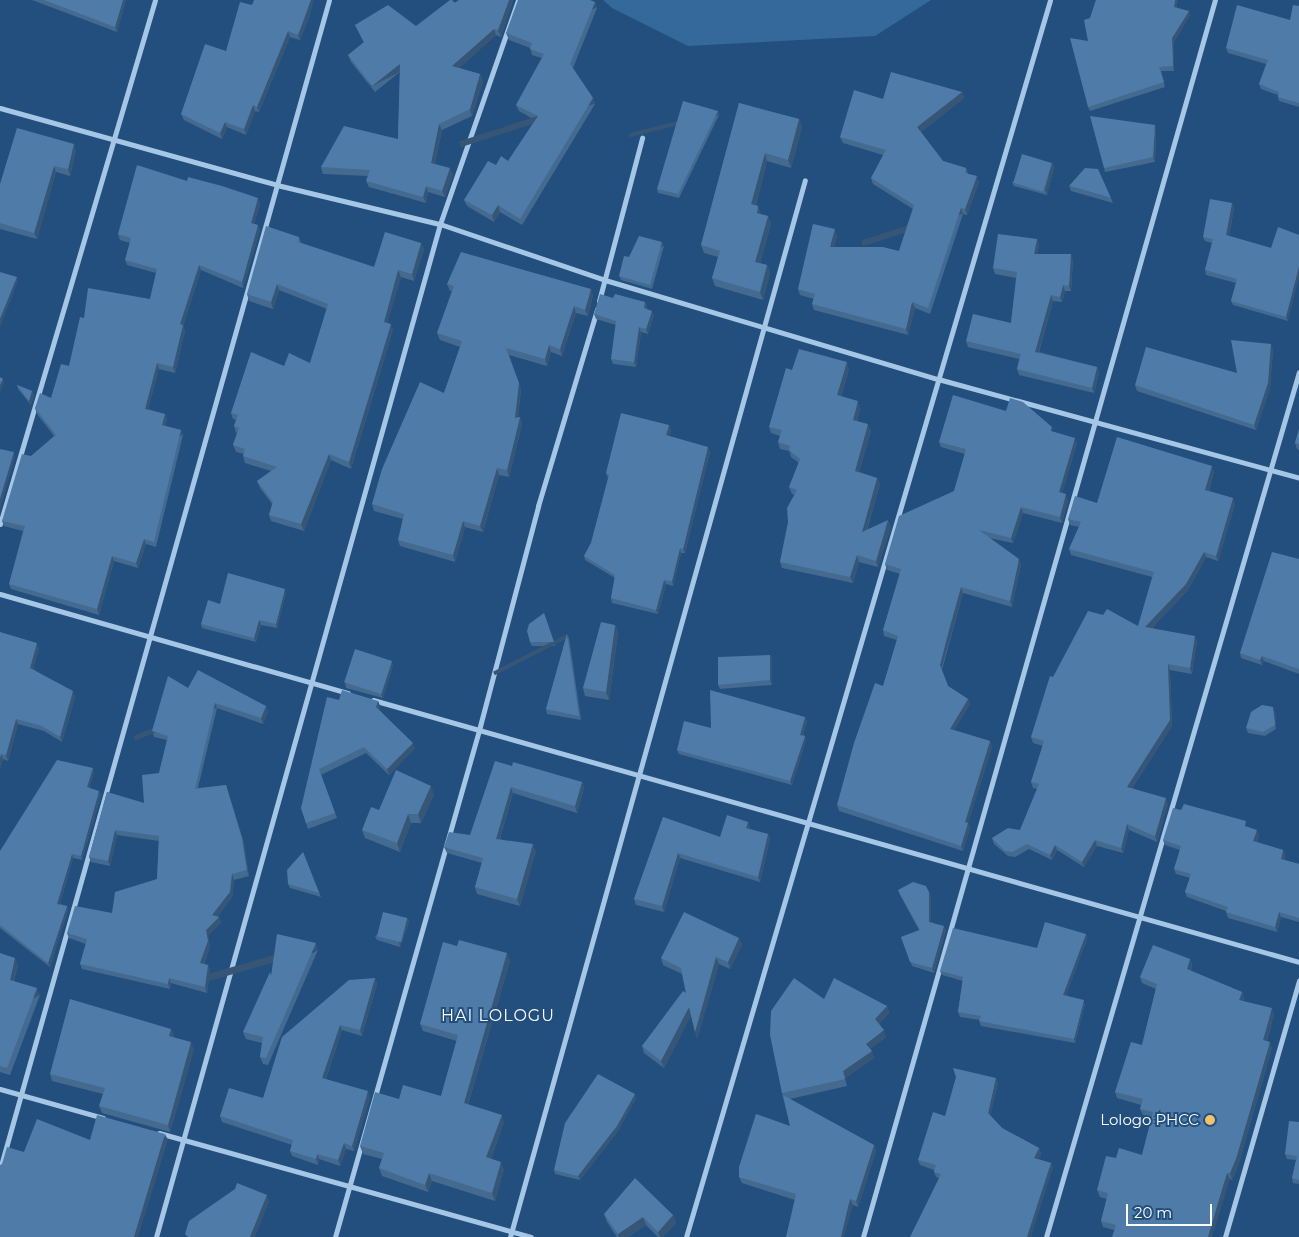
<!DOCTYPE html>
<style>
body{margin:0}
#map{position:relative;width:1299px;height:1237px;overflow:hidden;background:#224f7d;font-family:Montserrat,sans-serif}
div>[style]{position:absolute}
.green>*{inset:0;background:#35699b}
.minor>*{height:5px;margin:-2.5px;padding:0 2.5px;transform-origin:2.5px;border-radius:2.5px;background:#a6c6e6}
.wall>*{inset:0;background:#446a90}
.shaded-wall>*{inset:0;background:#375676;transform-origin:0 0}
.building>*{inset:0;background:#4f7ba8;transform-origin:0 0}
.dots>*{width:14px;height:14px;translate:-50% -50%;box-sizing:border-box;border:2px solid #224f7d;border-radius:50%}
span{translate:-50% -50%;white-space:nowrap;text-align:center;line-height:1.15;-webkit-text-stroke:4px #224f7d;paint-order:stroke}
.poi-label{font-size:15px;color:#fff}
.right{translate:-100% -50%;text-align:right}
.neighbourhood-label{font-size:16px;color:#fff;letter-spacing:1px}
.scale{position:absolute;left:1126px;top:1204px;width:86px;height:22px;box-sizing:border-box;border:2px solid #fff;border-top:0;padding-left:6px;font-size:15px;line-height:18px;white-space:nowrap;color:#fff;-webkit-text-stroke:4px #224f7d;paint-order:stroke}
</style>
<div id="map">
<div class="green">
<i style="clip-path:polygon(603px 0,931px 0,875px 36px,688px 46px,612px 8px)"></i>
</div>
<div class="minor">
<i style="left:0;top:108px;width:288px;rotate:15.5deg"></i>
<i style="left:277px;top:185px;width:168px;rotate:13.5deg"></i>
<i style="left:440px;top:224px;width:174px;rotate:18.7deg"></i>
<i style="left:605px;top:280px;width:347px;rotate:16.6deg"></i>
<i style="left:938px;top:379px;width:374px;rotate:15.3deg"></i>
<i style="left:599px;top:301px;width:169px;rotate:-75.2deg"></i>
<i style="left:0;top:524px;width:546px;rotate:-73.52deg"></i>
<i style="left:0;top:594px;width:362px;rotate:15.9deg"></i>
<i style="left:373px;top:700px;width:962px;rotate:15.8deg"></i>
<i style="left:0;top:1089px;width:107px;rotate:15.7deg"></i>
<i style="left:159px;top:1133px;width:386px;rotate:15.6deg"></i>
<i style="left:0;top:1169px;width:1214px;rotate:-74.28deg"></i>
<i style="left:156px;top:1237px;width:1052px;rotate:-74.34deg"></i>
<i style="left:440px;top:224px;width:237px;rotate:-70.8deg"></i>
<i style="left:335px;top:1237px;width:527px;rotate:-74.14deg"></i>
<i style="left:479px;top:730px;width:232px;rotate:-75.2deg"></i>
<i style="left:538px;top:506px;width:206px;rotate:-73.3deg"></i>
<i style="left:510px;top:1237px;width:1097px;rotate:-74.41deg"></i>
<i style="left:686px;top:1237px;width:1289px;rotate:-73.6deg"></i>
<i style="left:863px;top:1237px;width:1286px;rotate:-74.12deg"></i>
<i style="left:1046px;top:1237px;width:901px;rotate:-73.7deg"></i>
<i style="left:1225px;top:1237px;width:267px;rotate:-73.9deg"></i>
</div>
<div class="wall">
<i style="clip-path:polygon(32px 0,126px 0,117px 32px)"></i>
<i style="clip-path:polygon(459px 0,513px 0,501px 37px,496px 35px,459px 68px,480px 74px,483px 81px,472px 116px,442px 130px,435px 164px,453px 174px,445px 197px,428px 192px,426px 203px,369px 187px,366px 181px,368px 176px,323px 174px,321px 167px,398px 139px,400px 72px,375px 92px,351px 62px,348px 55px,364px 43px,355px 25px,416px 26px)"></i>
<i style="clip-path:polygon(1096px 0,1178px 0,1176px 7px,1190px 15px,1174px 42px,1174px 71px,1161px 71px,1165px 87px,1090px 111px,1088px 107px,1088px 41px,1090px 18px)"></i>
<i style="clip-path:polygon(595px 2px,597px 8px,573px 68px,593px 98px,595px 104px,522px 225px,500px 212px,494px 222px,467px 206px,464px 200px,496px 165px,508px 161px,535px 120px,519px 111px,516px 105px,542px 58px,532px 55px,530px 48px,509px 40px,506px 33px)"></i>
<i style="clip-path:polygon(252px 5px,310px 15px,300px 40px,290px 37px,259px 112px,255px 111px,246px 135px,227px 127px,222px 139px,184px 120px,181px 114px,226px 51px)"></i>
<i style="clip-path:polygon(1299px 6px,1299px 107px,1279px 101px,1278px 97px,1278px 95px,1261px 89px,1259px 84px,1266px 64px,1228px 53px,1226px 48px,1290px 20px)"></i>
<i style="clip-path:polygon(962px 92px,964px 98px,921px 132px,943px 161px,966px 168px,968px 174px,979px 182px,967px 215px,963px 214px,930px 314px,915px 308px,908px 335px,814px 310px,812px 304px,814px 299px,800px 295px,798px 289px,837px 235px,834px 247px,899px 251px,913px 209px,873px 184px,871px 178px,883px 155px,843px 143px,840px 137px,883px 99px)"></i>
<i style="clip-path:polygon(739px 103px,799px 119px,802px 127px,791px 168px,767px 161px,756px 205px,758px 206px,761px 215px,768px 216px,771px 224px,760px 263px,767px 265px,770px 273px,763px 300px,715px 286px,712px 278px,718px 257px,704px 253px,701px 245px)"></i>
<i style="clip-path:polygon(718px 111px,719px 115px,679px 198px,658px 193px,657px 189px)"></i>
<i style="clip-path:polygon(1156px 129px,1155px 162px,1105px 172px,1104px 168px)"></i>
<i style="clip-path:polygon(76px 150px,70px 176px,56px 172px,37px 239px,0 229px,0 184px)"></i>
<i style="clip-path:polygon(1052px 163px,1054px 167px,1047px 195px,1014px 186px,1012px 182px)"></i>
<i style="clip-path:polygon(187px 181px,260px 204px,254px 224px,260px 230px,243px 288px,201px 270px,183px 326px,185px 331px,175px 373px,159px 369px,148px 409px,165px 414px,167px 420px,165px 426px,181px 430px,183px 435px,156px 547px,146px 544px,138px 568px,114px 561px,99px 615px,11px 589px,9px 584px,23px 531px,4px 526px,2px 521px,31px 456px,54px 436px,37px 414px,35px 408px,51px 398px,69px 366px,84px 318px,150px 299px,156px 273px,127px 265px,125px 260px,130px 243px,120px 240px,118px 234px)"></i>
<i style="clip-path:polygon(1069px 186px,1111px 198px,1113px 203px,1071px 191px)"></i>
<i style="clip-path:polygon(1232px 203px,1234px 208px,1229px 236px,1271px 248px,1288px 321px,1233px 305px,1231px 301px,1236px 283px,1206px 275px,1205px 270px,1212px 243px,1205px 241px,1203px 237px)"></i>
<i style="clip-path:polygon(299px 237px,301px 243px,374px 267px,421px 243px,424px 249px,414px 281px,401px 277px,387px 323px,393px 330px,351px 469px,331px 460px,304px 531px,271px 521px,269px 515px,272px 504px,260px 488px,257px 481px,271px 471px,245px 463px,243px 456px,244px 454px,236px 452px,233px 445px,237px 433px,236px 433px,234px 426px,236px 420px,233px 419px,231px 413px,284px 366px,310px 363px,327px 309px,279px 290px,273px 309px,249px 301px,247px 294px)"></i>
<i style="clip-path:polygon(1037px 239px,1039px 245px,1037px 254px,1073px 259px,1071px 291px,1065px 291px,1062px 302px,1053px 301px,1039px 352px,1097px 367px,1099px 373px,1094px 393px,1019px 375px,1017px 369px,1019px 359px,968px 347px,966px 341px,1011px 323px,1016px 278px,995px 274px,993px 268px)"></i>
<i style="clip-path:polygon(664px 246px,652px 289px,621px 280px,619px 276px,629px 257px)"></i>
<i style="clip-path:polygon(447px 284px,593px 295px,588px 316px,576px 313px,562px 356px,551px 352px,547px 366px,509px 355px,521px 390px,518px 417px,520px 417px,522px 424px,509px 477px,499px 475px,483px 532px,465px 527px,455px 562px,400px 546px,398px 540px,403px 519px,374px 511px,372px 504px,444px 393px,460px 347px,440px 340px,437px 333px,452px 291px,450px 291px)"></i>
<i style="clip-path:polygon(613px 298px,645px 302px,647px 306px,647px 309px,654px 315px,648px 334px,641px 332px,636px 367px,613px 364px,611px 359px,616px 325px,596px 319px,594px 314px)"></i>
<i style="clip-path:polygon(1273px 349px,1270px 388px,1256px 430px,1137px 391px,1135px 385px,1237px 373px)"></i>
<i style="clip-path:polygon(849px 369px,841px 397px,860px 408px,857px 421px,871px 431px,859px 472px,877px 478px,880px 484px,867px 530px,891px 526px,878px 567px,859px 562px,853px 583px,782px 568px,780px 562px,795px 495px,792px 494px,789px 487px,799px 463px,791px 457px,789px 451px,780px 449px,778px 442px,780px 436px,771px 433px,769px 427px,792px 370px)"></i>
<i style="clip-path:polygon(17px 385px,32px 391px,34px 395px,31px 405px,18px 389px)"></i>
<i style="clip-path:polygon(669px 425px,671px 430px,669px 436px,710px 452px,685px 553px,681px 553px,673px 586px,666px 584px,658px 614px,612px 603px,611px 598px,615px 578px,585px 560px,584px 556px,591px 543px,608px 478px,606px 473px)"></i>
<i style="clip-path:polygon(1299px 429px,1299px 450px,1297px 449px,1295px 443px)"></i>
<i style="clip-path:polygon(1054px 432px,1077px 443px,1062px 493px,1068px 500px,1062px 523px,1023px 513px,1013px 543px,989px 538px,1021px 564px,1012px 607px,963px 593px,942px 670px,948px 686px,968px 699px,970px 704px,954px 730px,990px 741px,992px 747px,968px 823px,970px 828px,963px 851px,839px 811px,837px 805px,883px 686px,897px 640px,884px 636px,883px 630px,900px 574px,887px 570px,885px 564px,954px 491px,965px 454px,941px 447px,939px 442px)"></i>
<i style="clip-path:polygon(1214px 472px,1209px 491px,1233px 498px,1235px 504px,1218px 561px,1206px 557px,1188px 590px,1152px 628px,1197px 641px,1192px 674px,1170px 670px,1172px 726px,1132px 788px,1168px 804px,1157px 842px,1129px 830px,1123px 853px,1097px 846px,1084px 867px,1057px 850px,1052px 860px,1029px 849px,1015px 857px,1008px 856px,994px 844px,992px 838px,1020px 830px,1037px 789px,1033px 788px,1031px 782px,1043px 746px,1033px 743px,1031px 737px,1053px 677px,1138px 626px,1152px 577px,1071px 555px,1069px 549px,1079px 527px,1070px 525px,1068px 519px,1097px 503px)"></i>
<i style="clip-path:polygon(1299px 559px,1299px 674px,1264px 661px,1262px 665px,1241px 658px,1240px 653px)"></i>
<i style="clip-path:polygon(286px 593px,277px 628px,261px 625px,256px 642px,202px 628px,201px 624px,220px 604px)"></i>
<i style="clip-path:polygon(544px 613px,555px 646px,532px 646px,530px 642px)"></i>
<i style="clip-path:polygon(615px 625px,618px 633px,609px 700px,585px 696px,583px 688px)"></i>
<i style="clip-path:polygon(0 632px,39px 648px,33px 669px,75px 697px,62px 742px,44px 731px,18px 724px,8px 761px,3px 759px,0 768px)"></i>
<i style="clip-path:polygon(567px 634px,569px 638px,581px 720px,547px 714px,546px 709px)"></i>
<i style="clip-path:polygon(770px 655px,772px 659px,772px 685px,720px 689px,718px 685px)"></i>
<i style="clip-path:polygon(393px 665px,383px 698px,346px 688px,345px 683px)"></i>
<i style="clip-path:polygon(188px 688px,266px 706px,268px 712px,263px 724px,217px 708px,198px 788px,226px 785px,244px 843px,249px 876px,234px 880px,232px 897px,217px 917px,219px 917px,221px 923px,208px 935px,210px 947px,204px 964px,208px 965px,210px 970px,207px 993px,171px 983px,170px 989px,82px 969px,80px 964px,86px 944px,69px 938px,67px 933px,112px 913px,157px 879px,159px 841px,117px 835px,110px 866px,91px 862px,89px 857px,107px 792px,144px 803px,159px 773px,167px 740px,154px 737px,152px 731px)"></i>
<i style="clip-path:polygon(339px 700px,378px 701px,380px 706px,379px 710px,415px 748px,389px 775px,366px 753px,321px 775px,337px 818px,308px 829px,301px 808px)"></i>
<i style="clip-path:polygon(1275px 711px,1276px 729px,1265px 736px,1248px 733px,1246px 728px)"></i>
<i style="clip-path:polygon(805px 717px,807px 721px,803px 735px,805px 736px,806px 740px,792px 785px,679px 754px,677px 750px,711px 728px)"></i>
<i style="clip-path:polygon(512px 766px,582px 782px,584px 788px,577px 813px,513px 793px,500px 839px,536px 851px,520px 906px,477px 894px,475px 887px,482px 863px,447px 853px,444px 847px,470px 835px)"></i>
<i style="clip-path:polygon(94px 772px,89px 788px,101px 795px,82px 860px,73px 858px,60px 904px,67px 906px,68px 910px,50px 967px,0 928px,0 851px)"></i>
<i style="clip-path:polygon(434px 794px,421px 823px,411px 823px,400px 852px,365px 838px,362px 830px,379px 810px)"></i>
<i style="clip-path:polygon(663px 817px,720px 837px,748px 822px,750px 827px,749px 829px,768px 834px,770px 839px,760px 882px,680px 858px,664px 912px,636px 905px,634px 899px)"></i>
<i style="clip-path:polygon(1248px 827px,1259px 836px,1257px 842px,1283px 850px,1285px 855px,1284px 860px,1299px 864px,1299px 922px,1281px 917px,1277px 932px,1228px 918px,1226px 912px,1226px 911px,1187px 897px,1185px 892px,1190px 878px,1176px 874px,1174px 869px,1180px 850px,1165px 845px,1163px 840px)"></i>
<i style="clip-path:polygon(303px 852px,321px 897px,290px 888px,288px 884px)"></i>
<i style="clip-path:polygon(898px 890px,929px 892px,931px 897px,931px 922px,946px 930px,934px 973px,912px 966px,901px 937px,919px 930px,900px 895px)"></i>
<i style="clip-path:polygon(407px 918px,409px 922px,400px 947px,377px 940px,375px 936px)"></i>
<i style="clip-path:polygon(1086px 934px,1087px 939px,1066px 995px,1085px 1004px,1075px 1043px,981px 1026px,979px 1021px,980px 1020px,960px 1017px,958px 1012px,963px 981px,942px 975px,940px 971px,1037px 948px)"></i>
<i style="clip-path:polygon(742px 944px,730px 969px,719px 964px,697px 1039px,691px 1015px,664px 1068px,644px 1053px,642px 1046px,686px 993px,682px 974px,663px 965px,661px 958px)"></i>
<i style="clip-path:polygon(318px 950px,268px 1065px,263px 1064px,260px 1057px,262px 1043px,246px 1039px,243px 1032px,271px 975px)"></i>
<i style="clip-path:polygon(0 953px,18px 965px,14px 981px,40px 995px,10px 1075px,0 1072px)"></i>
<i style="clip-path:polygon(1190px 959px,1192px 965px,1191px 971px,1242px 992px,1244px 998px,1243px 1001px,1274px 1015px,1267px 1041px,1272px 1048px,1238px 1166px,1232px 1180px,1230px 1179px,1114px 1230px,1103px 1227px,1101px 1221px,1107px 1199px,1100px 1197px,1097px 1190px,1116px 1158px,1142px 1155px,1152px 1117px,1143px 1115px,1140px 1109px,1141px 1105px,1117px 1098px,1115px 1092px,1142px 1045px,1156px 989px,1142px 983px,1140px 977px)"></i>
<i style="clip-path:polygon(510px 961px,468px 1105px,504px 1122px,491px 1159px,504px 1169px,495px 1201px,432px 1181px,428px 1192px,382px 1176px,379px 1168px,382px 1159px,363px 1154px,360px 1146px,399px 1099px,441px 1096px,457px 1041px,423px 1031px,420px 1024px)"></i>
<i style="clip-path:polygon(375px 978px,377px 984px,362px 1036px,342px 1030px,326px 1079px,370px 1097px,354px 1151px,346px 1149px,340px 1166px,319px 1159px,318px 1165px,292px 1156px,290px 1151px,292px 1145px,222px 1122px,220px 1116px,263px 1098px)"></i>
<i style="clip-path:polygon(824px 999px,887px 1006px,889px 1013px,879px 1024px,886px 1037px,870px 1049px,874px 1058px,845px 1078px,847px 1086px,790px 1099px,874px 1145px,876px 1151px,858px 1207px,853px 1205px,795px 1200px,742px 1183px,739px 1177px,790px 1126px,782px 1093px)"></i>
<i style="clip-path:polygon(171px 1029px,174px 1035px,173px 1037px,194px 1049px,170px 1132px,102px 1113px,99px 1106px,103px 1094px,52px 1081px,50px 1074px)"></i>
<i style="clip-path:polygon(998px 1083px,990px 1115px,1002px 1128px,1039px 1148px,1041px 1154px,1038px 1159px,1051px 1163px,1053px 1168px,939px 1178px,936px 1177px,934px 1172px,934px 1170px,920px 1165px,918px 1160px,945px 1116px)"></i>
<i style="clip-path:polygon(636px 1098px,618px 1131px,580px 1180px,555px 1174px,554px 1170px)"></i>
<i style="clip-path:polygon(1299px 1122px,1299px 1184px,1293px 1183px,1292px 1178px,1296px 1160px,1287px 1159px,1285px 1154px)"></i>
<i style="clip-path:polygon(604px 1214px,673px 1215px,676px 1223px,663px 1237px,658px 1237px,646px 1225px,628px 1237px,617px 1237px,607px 1222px)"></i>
</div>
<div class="shaded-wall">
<i style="clip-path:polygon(123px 0,126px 0,117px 32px,115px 27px)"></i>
<i style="clip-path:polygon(311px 0,314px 0,310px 15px,300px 40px,298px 35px)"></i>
<i style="clip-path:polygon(509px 0,513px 0,501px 37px,498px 30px)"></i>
<i style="clip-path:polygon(1175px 0,1178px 0,1175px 11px,1174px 7px)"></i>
<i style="left:595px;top:2px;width:6px;height:67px;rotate:72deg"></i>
<i style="clip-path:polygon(1189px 11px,1190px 15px,1174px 42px,1174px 71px,1173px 66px,1172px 38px)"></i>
<i style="clip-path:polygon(494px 29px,496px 35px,454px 73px,452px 66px)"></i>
<i style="clip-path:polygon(288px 31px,290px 37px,259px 112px,257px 107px)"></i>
<i style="left:400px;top:64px;width:7px;height:36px;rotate:63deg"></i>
<i style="clip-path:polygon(480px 74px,483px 81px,472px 116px,470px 109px)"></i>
<i style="clip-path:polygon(962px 92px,964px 98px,920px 133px,917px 127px)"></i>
<i style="left:593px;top:98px;width:6px;height:141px;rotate:72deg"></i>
<i style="clip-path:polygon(253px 105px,255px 111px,246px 135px,244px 129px)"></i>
<i style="left:718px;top:111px;width:4px;height:92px;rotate:76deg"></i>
<i style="clip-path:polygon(799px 119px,802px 127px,791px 168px,788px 160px)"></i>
<i style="clip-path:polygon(225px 122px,227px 127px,222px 139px,220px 133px)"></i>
<i style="clip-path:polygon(439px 124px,442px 130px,434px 169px,431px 163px)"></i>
<i style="clip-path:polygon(1155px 125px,1156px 129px,1155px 162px,1153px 157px)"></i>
<i style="clip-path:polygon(74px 144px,76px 150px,70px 176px,68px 169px)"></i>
<i style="clip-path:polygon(765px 153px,767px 161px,754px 212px,751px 204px)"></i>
<i style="clip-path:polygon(1052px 163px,1054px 167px,1047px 195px,1045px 190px)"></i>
<i style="clip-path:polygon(54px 166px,56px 172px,37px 239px,34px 233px)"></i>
<i style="clip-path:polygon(450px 168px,453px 174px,445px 197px,442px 191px)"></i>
<i style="clip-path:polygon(977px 176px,979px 182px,967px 215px,965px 209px)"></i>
<i style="clip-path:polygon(426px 186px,428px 192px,426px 203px,423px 197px)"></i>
<i style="clip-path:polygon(258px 198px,260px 204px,253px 228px,251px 223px)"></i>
<i style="clip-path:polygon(1232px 203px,1234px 208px,1228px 240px,1226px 235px)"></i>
<i style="clip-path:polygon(498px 205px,500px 212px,494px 222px,492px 215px)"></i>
<i style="clip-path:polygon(758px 206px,761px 214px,759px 221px,757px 213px)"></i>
<i style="left:961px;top:208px;width:6px;height:105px;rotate:72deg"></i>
<i style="clip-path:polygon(768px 216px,771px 224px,758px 270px,755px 262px)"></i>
<i style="clip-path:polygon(258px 225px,260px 230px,243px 288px,242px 282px)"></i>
<i style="clip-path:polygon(835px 229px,837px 235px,833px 253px,830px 247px)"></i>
<i style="clip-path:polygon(1037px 239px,1039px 245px,1036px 260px,1034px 254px)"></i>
<i style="left:662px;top:242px;width:4px;height:45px;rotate:63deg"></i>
<i style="clip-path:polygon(421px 243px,424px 249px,414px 281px,412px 274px)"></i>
<i style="clip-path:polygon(1071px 254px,1073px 259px,1071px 291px,1069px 286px)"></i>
<i style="clip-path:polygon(199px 265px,201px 270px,183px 326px,185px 331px,175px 373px,173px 367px,180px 324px)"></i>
<i style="clip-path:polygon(767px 265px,770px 273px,763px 300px,760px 292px)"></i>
<i style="clip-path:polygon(1299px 267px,1299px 277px,1288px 321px,1286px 317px)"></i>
<i style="clip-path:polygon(398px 270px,401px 277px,386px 328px,384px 322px)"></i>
<i style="clip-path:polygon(17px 277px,18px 281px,0 328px,0 319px)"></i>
<i style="clip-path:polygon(277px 284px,279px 290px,273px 309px,271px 302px)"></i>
<i style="clip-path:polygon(1063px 285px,1065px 291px,1062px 302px,1060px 297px)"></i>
<i style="clip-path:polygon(591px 289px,593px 295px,588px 316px,585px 310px)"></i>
<i style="clip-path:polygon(1051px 295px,1053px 301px,1037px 357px,1035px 352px)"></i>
<i style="clip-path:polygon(645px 302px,647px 306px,646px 313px,644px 308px)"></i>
<i style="clip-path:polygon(912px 302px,915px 308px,908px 335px,906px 329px)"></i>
<i style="clip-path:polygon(574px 306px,576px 313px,562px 356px,560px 349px)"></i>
<i style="clip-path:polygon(652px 311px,654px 315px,648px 334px,646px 329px)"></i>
<i style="clip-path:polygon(391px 324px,393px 330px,351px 469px,349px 462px)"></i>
<i style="clip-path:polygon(639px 327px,641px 332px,636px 367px,634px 362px)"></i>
<i style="clip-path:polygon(1271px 344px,1273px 349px,1270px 388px,1256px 430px,1254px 425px)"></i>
<i style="clip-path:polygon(549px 345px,551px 352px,547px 366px,545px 359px)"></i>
<i style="clip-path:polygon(506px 348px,521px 390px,517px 424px,515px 418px)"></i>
<i style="clip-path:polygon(847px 362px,849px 369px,839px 402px,837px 395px)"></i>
<i style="clip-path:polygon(157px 363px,159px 369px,147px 414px,145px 409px)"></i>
<i style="clip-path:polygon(1097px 367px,1099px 373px,1094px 393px,1092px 388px)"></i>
<i style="clip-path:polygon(3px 379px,4px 383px,0 393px,0 385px)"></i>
<i style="clip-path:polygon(32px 391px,34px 395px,31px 405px,29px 401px)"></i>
<i style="clip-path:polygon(858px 401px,860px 408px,855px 427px,853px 420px)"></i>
<i style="clip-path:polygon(165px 414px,167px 420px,163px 431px,162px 425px)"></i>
<i style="clip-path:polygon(520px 417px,522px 424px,509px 477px,507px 470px)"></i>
<i style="clip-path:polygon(868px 424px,871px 431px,857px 478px,855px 471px)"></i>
<i style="clip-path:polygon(669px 425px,671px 430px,668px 440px,666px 435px)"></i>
<i style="left:181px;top:430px;width:5px;height:115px;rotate:68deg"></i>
<i style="clip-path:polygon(1075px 438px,1077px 443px,1061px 498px,1059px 492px)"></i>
<i style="clip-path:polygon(708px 447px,710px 452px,685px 553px,683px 549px)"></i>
<i style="clip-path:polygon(14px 452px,15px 457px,0 510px,0 499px)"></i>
<i style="clip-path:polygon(329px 454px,331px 460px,304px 531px,301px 524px)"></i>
<i style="clip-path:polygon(1212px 466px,1214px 472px,1207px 496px,1205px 490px)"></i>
<i style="clip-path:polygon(497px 468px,499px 475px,483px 532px,480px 526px)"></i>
<i style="clip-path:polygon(877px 478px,880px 484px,864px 538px,862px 532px)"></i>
<i style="clip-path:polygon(1066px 494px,1068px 500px,1062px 523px,1060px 517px)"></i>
<i style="clip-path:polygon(1233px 498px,1235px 504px,1218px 561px,1216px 556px)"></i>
<i style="clip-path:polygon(1021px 507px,1023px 513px,1013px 543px,1011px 538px)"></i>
<i style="clip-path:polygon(888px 520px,891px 526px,878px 567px,876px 561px)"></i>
<i style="clip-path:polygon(463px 521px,465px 527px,455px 562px,453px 555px)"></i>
<i style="clip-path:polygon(144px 539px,146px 544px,138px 568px,136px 563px)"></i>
<i style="clip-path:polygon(680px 548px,681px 553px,673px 586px,672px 581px)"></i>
<i style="clip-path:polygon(1204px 552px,1206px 557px,1188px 590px,1147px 633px,1145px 627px)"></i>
<i style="clip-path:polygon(857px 555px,859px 562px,853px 583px,850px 577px)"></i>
<i style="clip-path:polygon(112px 556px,114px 561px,99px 615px,97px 609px)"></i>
<i style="clip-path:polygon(1019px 559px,1021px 564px,1012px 607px,1010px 601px)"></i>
<i style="clip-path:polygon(664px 580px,666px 584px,658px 614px,656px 610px)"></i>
<i style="clip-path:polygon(961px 587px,963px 593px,941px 670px,940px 665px)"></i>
<i style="clip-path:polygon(285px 589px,286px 593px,277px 628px,276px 624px)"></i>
<i style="clip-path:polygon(259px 620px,261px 625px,256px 642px,254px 638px)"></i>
<i style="clip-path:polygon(615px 625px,618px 633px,609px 700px,606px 692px)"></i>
<i style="left:567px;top:634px;width:4px;height:83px;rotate:63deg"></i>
<i style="clip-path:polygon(1195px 636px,1197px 641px,1192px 674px,1190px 668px)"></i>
<i style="clip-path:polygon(37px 643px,39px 648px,32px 673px,30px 668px)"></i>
<i style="clip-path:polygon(770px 655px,772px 659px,772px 685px,770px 680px)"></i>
<i style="clip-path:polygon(1262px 656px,1264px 661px,1262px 665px,1260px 660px)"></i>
<i style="clip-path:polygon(392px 661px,393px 665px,383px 698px,381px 694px)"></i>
<i style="clip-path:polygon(1168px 664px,1170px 670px,1172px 726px,1129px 792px,1127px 787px)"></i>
<i style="clip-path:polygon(73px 691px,75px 697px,62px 742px,60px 737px)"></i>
<i style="clip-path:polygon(968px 699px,970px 704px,952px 734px,950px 729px)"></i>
<i style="clip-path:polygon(378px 701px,380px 706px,378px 713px,376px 707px)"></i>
<i style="left:215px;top:703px;width:5px;height:88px;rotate:68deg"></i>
<i style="clip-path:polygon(266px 706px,268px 712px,263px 724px,261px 718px)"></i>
<i style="clip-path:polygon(1273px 707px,1275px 711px,1276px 729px,1275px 725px)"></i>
<i style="clip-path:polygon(805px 717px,807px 721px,802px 739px,800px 735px)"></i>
<i style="clip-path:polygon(16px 719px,18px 724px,8px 761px,6px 755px)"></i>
<i style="clip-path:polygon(805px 736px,806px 740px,792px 785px,790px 781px)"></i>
<i style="clip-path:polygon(990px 741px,992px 747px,967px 827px,965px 822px)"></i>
<i style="clip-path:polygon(413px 743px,415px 748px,389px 775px,387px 769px)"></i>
<i style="clip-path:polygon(1px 754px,3px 759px,0 768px,0 758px)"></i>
<i style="clip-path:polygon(93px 768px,94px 772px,88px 792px,87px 787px)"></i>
<i style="clip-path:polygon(582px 782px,584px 788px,577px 813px,575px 806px)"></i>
<i style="clip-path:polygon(226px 785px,244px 843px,249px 876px,247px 870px)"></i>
<i style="clip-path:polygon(431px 786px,434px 794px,421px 823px,418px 814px)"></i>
<i style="clip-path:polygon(511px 787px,513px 793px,498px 845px,496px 839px)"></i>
<i style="clip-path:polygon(99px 791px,101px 795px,82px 860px,81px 856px)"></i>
<i style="clip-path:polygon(1166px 798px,1168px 804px,1157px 842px,1155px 836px)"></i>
<i style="clip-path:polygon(408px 814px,411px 823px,400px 852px,397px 843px)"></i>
<i style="clip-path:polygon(748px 822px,750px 827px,748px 833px,746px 828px)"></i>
<i style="clip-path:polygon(968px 823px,970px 828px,963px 851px,961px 846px)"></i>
<i style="clip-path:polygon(1127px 824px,1129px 830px,1123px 853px,1121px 848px)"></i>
<i style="clip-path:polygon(115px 830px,117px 835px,110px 866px,108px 861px)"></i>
<i style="clip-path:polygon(1257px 830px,1259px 836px,1255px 846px,1253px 841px)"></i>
<i style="clip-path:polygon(768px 834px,770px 839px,760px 882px,758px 877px)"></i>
<i style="clip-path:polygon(1095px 840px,1097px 846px,1084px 867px,1082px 862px)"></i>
<i style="clip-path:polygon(533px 844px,536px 851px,520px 906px,517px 899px)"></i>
<i style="clip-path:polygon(1055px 845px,1057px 850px,1052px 860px,1050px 855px)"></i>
<i style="clip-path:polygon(1283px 850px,1285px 855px,1282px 864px,1281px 859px)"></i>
<i style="clip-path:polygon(678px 853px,680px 858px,664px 912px,662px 906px)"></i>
<i style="clip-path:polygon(72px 854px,73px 858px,59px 908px,57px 904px)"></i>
<i style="clip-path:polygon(232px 874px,234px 880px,232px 897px,214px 921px,212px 915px)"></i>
<i style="clip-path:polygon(929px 892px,931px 897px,931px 926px,929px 922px)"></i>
<i style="clip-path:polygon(67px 906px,68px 910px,50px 967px,48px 963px)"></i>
<i style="clip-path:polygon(1279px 912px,1281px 917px,1277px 932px,1275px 927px)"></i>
<i style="clip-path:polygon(219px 917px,221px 923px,208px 935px,210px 947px,202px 968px,200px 963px,206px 930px)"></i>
<i style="clip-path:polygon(407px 918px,409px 922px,400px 947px,399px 942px)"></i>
<i style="clip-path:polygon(944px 926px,946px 930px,934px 973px,932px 968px)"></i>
<i style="clip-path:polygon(1086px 934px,1087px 939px,1065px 999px,1063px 995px)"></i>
<i style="clip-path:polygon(739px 938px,742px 944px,730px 969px,728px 962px)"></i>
<i style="left:316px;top:943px;width:7px;height:125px;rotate:74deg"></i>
<i style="clip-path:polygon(507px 953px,510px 961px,466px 1111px,464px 1103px)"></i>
<i style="clip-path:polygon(716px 957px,719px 964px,697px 1039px,695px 1032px)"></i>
<i style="clip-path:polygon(15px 958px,18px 965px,12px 987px,10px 980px)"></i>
<i style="clip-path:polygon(1190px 959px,1192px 965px,1189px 976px,1187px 969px)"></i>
<i style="clip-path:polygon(208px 965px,210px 970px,207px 993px,205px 987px)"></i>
<i style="clip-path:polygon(169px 978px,171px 983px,170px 989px,168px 984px)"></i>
<i style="clip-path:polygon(375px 978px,377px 984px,362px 1036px,360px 1030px)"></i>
<i style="left:37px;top:988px;width:8px;height:85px;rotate:67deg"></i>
<i style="clip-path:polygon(1242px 992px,1244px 998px,1241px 1006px,1239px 1000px)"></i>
<i style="clip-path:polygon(1084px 1000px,1085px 1004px,1075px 1043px,1074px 1039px)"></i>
<i style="clip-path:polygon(887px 1006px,889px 1013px,877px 1026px,875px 1019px)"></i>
<i style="clip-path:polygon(689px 1007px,692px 1014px,664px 1068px,661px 1061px)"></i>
<i style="clip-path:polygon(1272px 1008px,1274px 1015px,1265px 1047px,1263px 1040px)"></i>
<i style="clip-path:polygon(340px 1025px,342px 1030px,324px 1084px,322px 1078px)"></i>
<i style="clip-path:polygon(171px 1029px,174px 1035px,172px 1043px,169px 1036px)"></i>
<i style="clip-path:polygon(884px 1030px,886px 1037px,869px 1050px,866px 1044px)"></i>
<i style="clip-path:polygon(191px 1042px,194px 1049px,170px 1132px,168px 1125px)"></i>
<i style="clip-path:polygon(1270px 1042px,1272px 1048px,1238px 1166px,1232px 1180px,1230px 1173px)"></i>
<i style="clip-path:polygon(872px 1051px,874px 1058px,845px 1078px,847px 1086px,843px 1071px)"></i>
<i style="clip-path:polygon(996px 1078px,998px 1083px,990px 1118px,988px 1113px)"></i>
<i style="clip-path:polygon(368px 1091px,370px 1097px,354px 1151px,352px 1146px)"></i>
<i style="clip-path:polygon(635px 1094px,636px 1098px,618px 1131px,580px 1180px,578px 1176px)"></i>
<i style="clip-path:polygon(502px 1115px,504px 1122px,489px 1165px,486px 1157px)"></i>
<i style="clip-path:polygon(165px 1134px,168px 1140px,138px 1237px,134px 1237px)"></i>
<i style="clip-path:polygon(344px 1143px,346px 1149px,340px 1166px,338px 1160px)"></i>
<i style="clip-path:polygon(874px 1145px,876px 1151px,858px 1207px,856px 1201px)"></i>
<i style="clip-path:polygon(1039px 1148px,1041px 1154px,1036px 1163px,1034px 1158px)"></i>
<i style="clip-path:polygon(317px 1154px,319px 1159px,318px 1165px,316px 1159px)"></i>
<i style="clip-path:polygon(501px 1162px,504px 1169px,495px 1201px,492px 1193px)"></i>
<i style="clip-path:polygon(1051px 1163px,1053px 1168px,1031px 1237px,1027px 1237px)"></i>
<i style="clip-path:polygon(429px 1173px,432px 1181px,428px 1192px,425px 1185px)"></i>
<i style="clip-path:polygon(1227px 1173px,1230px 1179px,1212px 1237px,1208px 1237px)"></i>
<i style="clip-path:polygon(267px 1195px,269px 1202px,255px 1237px,250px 1237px)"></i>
<i style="clip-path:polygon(850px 1199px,853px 1205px,844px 1237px,841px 1237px)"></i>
<i style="clip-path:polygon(673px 1215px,676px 1223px,663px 1237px,660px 1237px,658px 1232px)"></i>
<i style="clip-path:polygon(643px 1217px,646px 1225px,628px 1237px,619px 1237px,618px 1234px)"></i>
</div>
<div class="building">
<i style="clip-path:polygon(44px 0,123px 0,115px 27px)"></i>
<i style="clip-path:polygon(254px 0,311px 0,298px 35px,288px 31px,257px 107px,253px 105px,244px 129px,225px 122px,220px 133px,181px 114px,205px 44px,226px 51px,240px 2px,252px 5px)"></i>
<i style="clip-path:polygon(450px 0,452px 0,455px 3px,459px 0,509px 0,498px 30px,494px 29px,452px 66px,480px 74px,470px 109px,439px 124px,431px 163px,450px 168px,442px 191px,426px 186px,423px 197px,366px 181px,370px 170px,321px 167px,344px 126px,398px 139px,400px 64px,372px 86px,348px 55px,364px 42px,355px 25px,388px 5px,416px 26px)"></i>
<i style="clip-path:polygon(518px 0,590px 0,595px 2px,570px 64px,593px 98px,520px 219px,498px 205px,492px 215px,464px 200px,488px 161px,496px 165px,501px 156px,508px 161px,538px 116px,516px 105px,544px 54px,530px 49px,532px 43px,506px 33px)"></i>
<i style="clip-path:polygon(1096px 0,1175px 0,1174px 7px,1189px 11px,1172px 38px,1173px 66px,1159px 67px,1164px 82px,1088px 107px,1070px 38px,1088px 41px,1084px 20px,1090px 18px)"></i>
<i style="clip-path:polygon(1237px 5px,1290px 20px,1293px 5px,1299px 6px,1299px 103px,1278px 97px,1279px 92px,1259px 84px,1268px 60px,1226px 48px)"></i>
<i style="clip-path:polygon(891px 72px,962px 92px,917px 127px,943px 161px,966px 168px,965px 173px,977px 176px,965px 209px,961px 208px,928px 308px,912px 302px,906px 329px,812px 304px,815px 294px,798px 289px,813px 224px,835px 229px,830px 247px,883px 247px,899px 251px,914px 205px,871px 178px,886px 150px,840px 137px,854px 90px,883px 99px)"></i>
<i style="clip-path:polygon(683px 101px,718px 111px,678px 194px,657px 189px)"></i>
<i style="clip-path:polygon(739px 103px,799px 119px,788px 160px,765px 153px,751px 204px,758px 206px,757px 213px,768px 216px,755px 262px,767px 265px,760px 292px,712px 278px,720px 251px,701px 245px)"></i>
<i style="clip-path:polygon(1090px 116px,1155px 125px,1153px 157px,1104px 168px)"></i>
<i style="clip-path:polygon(17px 128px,74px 144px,68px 169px,54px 166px,34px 233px,0 223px,0 184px)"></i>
<i style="left:1022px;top:154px;width:31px;height:30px;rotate:17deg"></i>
<i style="clip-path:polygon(137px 165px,187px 181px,188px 177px,222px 186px,258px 198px,251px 223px,258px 225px,242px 282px,199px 265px,180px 324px,183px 325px,173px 367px,157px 363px,145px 409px,165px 414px,162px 425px,181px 430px,154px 542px,144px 539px,136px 563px,112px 556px,97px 609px,9px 584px,25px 526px,2px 521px,22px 454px,31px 456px,56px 435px,35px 408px,40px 393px,51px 398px,61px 364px,69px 366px,80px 317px,84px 318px,88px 288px,150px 299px,157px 269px,125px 260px,131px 238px,118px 234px)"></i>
<i style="clip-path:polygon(1085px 168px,1098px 169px,1111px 198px,1069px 186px)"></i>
<i style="clip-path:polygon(1210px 199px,1232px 203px,1226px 235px,1271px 248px,1278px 227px,1299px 235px,1299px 267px,1286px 317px,1231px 301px,1237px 279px,1205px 270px,1213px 239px,1203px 237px)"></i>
<i style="clip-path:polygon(266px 226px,299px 237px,298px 242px,374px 267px,385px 232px,421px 243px,412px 274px,398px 270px,384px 322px,391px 324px,349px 462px,329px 454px,301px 524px,269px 515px,273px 502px,257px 481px,277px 467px,243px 456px,245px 449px,233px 445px,239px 428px,234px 426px,238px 415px,231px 413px,251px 352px,284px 366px,289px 353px,310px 363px,328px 304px,277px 284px,271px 302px,247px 294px)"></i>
<i style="clip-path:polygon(998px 234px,1037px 239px,1034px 254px,1071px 254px,1069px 286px,1063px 285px,1060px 297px,1051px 295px,1035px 352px,1097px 367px,1092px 388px,1017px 369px,1021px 354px,966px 341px,973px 314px,1011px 323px,1017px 272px,993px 268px)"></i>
<i style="clip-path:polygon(639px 236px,662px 242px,650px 285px,619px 276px,624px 256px,629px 257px)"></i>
<i style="clip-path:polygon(461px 252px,591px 289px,585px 310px,574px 306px,560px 349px,549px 345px,545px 359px,506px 348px,519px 383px,515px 418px,520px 417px,507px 470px,497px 468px,480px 526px,463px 521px,453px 555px,398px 540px,404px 514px,372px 504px,382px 469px,420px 382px,444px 393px,462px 341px,437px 333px,454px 286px,447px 284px)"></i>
<i style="clip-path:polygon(0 272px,17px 277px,0 319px)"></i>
<i style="clip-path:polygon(600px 294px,613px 298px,615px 294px,645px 302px,644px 308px,652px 311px,646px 329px,639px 327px,634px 362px,611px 359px,616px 321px,594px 314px)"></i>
<i style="clip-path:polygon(1231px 340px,1271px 344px,1268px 383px,1254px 425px,1135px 385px,1146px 347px,1237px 373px)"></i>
<i style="clip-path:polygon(799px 349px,847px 362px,837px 395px,858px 401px,853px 420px,868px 424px,855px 471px,877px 478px,862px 532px,888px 520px,876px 561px,857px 555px,850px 577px,780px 562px,788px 522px,787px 508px,797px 490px,789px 487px,800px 459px,789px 450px,790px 446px,778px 442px,782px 430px,769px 427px,786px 368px,792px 370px)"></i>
<i style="clip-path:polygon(0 377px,3px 379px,0 385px)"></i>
<i style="clip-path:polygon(17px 385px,32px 391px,29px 401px)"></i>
<i style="clip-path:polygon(953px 395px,1006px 411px,1010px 398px,1023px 402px,1052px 427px,1051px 431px,1075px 438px,1059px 492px,1066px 494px,1060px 517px,1021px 507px,1011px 538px,979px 530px,1019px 559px,1010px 601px,961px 587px,949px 629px,940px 665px,948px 686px,968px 699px,950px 729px,990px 741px,965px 822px,968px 823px,961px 846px,837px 805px,854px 743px,875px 683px,883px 686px,898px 636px,883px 630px,901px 569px,885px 564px,899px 516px,954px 491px,966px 449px,939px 442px)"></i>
<i style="clip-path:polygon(621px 413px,669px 425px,666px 435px,708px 447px,683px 549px,680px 548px,672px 581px,664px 580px,656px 610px,611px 598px,615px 575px,584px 556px,591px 543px,609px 475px,606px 473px)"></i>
<i style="clip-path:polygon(1299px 429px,1299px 444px,1295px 443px)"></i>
<i style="clip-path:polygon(1117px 437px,1212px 466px,1205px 490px,1233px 498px,1216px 556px,1204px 552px,1186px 584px,1145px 627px,1195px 636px,1190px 668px,1168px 664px,1170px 720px,1127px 787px,1166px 798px,1155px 836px,1127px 824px,1121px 848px,1095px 840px,1082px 862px,1055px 845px,1050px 855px,1027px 844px,1012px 852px,1005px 851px,992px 838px,1008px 828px,1020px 830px,1039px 784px,1031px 782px,1044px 741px,1031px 737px,1050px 676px,1053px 677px,1088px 611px,1103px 615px,1107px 609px,1138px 626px,1154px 572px,1069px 549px,1081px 522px,1068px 519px,1075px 496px,1097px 503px)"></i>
<i style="clip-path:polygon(0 449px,14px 452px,0 499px)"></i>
<i style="clip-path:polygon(1272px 552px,1299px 559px,1299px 669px,1262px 656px,1260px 660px,1240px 653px)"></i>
<i style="clip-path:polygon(228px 573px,285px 589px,276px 624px,259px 620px,254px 638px,201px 624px,208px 600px,220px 604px)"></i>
<i style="clip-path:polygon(544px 613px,554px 642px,530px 642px,527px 631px,529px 624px)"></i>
<i style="clip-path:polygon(601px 622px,615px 625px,606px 692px,583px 688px)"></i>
<i style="clip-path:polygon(0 632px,37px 643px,30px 668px,73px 691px,60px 737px,42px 726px,16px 719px,6px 755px,1px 754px,0 758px)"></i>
<i style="clip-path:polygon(567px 634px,579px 716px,546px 709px)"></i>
<i style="left:355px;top:649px;width:39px;height:35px;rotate:18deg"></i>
<i style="clip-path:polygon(770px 655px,770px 680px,718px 685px,718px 657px)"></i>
<i style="clip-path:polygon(198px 670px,266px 706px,261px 718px,215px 703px,195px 789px,226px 785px,242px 838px,247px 870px,232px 874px,230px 892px,212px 915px,219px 917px,206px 930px,208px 941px,200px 963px,208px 965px,205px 987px,169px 978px,168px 984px,80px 964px,87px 939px,67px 933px,75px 906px,112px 913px,115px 892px,157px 879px,159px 836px,115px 830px,108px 861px,89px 857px,107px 792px,144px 803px,142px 775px,159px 773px,168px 736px,152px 731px,168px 676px,188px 688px)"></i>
<i style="clip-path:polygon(342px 690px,378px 701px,376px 707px,413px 743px,387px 769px,364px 747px,319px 769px,335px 813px,306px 823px,301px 808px,327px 697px,339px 700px)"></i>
<i style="clip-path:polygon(710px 690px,805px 717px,800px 735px,805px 736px,790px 781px,677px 750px,684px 721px,711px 728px)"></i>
<i style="clip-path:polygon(1262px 705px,1273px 707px,1275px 725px,1263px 732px,1246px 728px,1251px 712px)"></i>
<i style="clip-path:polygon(57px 760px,93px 768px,87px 787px,99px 791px,81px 856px,72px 854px,57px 904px,67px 906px,48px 963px,0 925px,0 851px)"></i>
<i style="clip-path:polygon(495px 761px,512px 766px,513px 762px,582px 782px,575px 806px,511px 787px,496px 839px,533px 844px,517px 899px,475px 887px,483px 858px,444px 847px,449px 832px,470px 835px)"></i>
<i style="clip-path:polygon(396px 770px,431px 786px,418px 814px,408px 814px,397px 843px,362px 830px,371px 807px,379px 810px)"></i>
<i style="clip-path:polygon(1184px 804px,1246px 821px,1245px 826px,1257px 830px,1253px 841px,1283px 850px,1281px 859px,1299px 864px,1299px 918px,1279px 912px,1275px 927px,1226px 912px,1228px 907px,1185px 892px,1191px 874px,1174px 869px,1181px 846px,1163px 840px,1173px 808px,1181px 810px)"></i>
<i style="clip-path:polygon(727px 815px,748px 822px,746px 828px,768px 834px,758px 877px,678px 853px,662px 906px,634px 899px,663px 817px,720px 837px)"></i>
<i style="clip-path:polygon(303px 852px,319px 893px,288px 884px,287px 870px)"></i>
<i style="clip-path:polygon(913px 882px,926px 886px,929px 892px,929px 922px,944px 926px,932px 968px,910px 962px,901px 937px,920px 930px,898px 890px)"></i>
<i style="left:383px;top:912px;width:25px;height:25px;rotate:14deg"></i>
<i style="clip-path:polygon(684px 912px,739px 938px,728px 962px,716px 957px,695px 1032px,689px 1007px,661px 1061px,642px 1046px,683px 991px,686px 993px,681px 968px,661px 958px)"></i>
<i style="clip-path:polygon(1045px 922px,1086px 934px,1063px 995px,1084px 1000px,1074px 1039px,979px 1021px,981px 1016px,958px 1012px,963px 977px,940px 971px,953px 928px,1037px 948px)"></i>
<i style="clip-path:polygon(277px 934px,316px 943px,266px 1058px,260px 1057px,263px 1037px,243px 1032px,270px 972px,271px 976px)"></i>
<i style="clip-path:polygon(459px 940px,507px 953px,464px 1103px,502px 1115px,486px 1157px,501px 1162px,492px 1193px,429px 1173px,425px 1185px,379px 1168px,384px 1153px,360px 1146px,375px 1092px,399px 1099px,403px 1085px,441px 1096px,458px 1035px,420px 1024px,443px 942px,457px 946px)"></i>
<i style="clip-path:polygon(1153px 945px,1190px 959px,1187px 969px,1242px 992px,1239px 1000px,1272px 1008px,1263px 1040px,1270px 1042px,1236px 1159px,1230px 1173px,1227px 1173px,1208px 1237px,1112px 1237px,1116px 1225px,1101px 1221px,1108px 1193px,1097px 1190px,1106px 1156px,1116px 1158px,1119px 1148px,1142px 1155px,1153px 1112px,1140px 1109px,1143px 1099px,1115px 1092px,1131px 1042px,1142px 1045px,1157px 984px,1140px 977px)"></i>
<i style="clip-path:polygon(0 953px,15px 958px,10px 980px,37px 988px,7px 1068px,0 1066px)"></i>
<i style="clip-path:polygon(375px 978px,360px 1030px,340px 1025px,322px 1078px,368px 1091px,352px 1146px,344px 1143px,338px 1160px,317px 1154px,316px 1159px,290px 1151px,293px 1140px,220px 1116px,229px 1088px,263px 1098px,282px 1037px,349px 980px)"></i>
<i style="clip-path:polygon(794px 978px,824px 999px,834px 978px,887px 1006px,875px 1019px,884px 1030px,866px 1044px,872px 1051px,843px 1071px,845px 1079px,782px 1093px,770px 1035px,771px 1011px)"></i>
<i style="clip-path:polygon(70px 999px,171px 1029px,169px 1036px,191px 1042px,168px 1125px,99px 1106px,105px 1088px,50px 1074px)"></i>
<i style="clip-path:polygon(953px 1068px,996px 1078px,988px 1113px,1002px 1128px,1039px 1148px,1034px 1158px,1051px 1163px,1027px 1237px,910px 1237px,941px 1174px,934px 1172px,936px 1165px,918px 1160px,933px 1112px,945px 1116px,956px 1077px)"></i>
<i style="clip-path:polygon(598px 1074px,635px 1094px,617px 1126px,578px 1176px,554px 1170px,565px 1123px)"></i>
<i style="clip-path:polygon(783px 1095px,874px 1145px,856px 1201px,850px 1199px,841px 1237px,786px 1237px,796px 1194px,739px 1177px,739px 1167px,756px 1114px,790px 1126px)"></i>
<i style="clip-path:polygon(97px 1115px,165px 1134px,134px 1237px,0 1237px,0 1165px,2px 1164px,7px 1147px,24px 1152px,37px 1119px,90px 1140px)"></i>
<i style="clip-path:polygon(1289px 1121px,1299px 1122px,1299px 1180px,1292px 1178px,1297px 1156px,1285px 1154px)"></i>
<i style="clip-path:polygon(635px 1178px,673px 1215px,658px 1232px,643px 1217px,618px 1234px,604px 1214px)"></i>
<i style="clip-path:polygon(237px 1183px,267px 1195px,250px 1237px,188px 1237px,185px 1234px,189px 1221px,235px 1189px)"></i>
</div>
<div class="dots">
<i style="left:1210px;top:1120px;background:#f2c369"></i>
</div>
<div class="poi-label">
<span class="right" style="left:1199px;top:1120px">Lologo PHCC</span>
</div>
<div class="neighbourhood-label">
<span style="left:498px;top:1016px">HAI LOLOGU</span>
</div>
<div class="scale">20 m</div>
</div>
